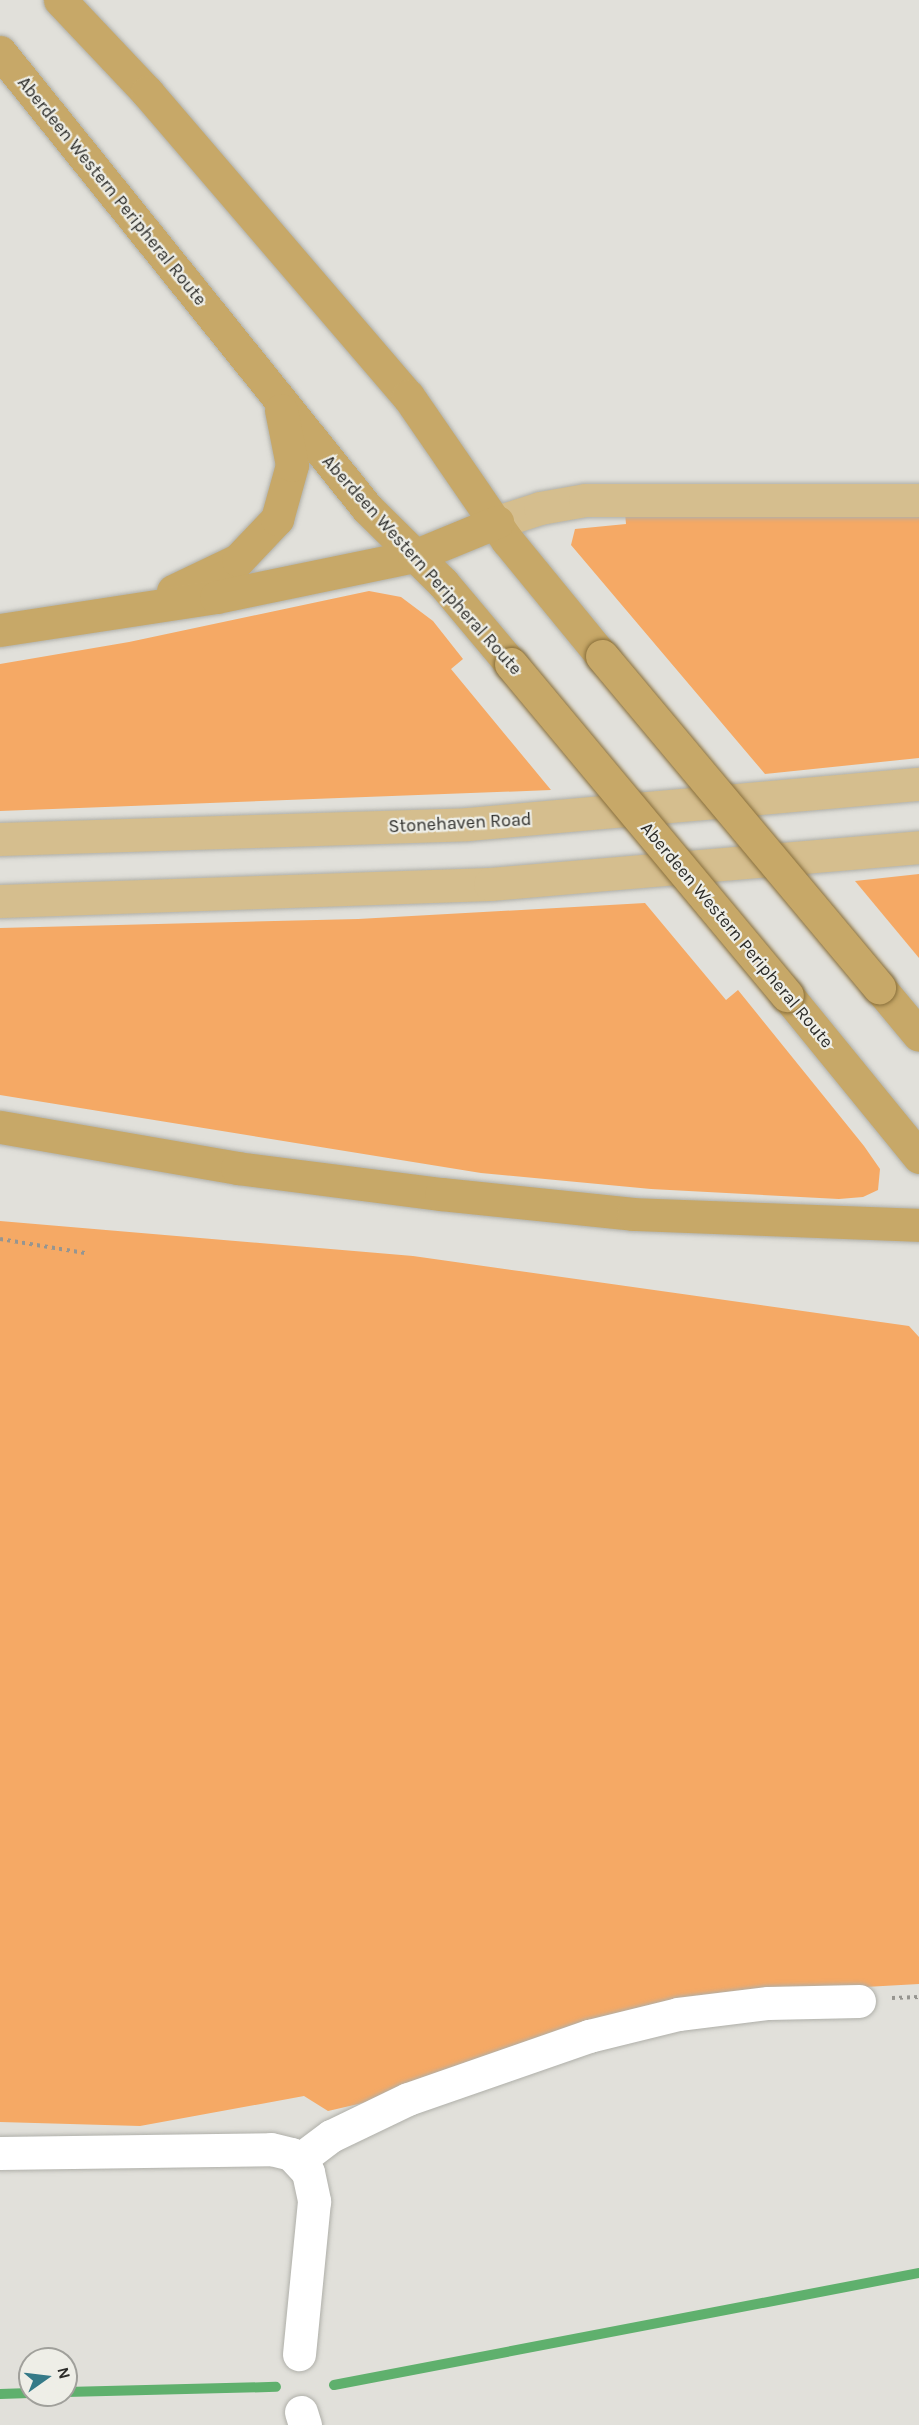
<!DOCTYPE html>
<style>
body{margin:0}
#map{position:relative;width:919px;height:2425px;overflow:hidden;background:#e1e0da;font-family:Karla,sans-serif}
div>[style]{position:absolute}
.green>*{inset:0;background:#f5a965}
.stream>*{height:10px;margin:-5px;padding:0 5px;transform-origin:5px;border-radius:5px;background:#5fb06d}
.path>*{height:4px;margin-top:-2px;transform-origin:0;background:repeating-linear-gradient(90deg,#969590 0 3px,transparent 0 7.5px)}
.roads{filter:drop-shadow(0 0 2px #afafa9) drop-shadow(0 0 2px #afafa9)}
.minor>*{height:33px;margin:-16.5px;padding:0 16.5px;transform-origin:16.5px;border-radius:16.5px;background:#fff}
.primary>*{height:33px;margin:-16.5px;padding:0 16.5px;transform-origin:16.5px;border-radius:16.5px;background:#d5be8e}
.trunk>*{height:33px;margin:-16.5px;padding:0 16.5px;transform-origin:16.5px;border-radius:16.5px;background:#c7a868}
.bridges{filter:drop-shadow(0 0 2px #886e3a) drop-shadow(0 0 2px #886e3a)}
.trunk-bridge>*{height:33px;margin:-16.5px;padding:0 16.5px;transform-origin:16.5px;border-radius:16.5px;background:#c7a868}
span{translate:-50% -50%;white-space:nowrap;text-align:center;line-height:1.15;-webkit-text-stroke:4.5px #eeeee7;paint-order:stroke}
.street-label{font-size:18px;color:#2c2c29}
.north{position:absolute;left:18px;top:2347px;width:60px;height:60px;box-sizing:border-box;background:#eeeee7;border:2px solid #a0a09b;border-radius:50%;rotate:76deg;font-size:16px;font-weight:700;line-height:24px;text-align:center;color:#2c2c29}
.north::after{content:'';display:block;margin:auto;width:21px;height:27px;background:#357a88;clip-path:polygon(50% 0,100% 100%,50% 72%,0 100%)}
</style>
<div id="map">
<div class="green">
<i style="clip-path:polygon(625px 513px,919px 513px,919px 758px,765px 774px,571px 545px,575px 529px,626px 524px)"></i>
<i style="clip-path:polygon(369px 591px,401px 597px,433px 621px,463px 659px,451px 669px,551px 790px,0 811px,0 664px,129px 642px)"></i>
<i style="clip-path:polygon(919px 874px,919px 958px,855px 881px)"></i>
<i style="clip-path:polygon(645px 903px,726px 1000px,738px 990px,864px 1146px,880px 1169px,878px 1190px,863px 1197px,839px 1199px,651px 1189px,481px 1173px,0 1095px,0 928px,358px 919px)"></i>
<i style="clip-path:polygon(0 1221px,413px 1256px,909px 1326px,919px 1337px,919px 1984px,865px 1987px,328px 2111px,304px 2096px,140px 2126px,0 2122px)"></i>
</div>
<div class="stream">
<i style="left:334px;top:2385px;width:596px;rotate:-10.84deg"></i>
<i style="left:66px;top:2392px;width:210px;rotate:-1.4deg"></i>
<i style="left:0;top:2394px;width:30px;rotate:-2deg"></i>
</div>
<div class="path">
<i style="left:0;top:1239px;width:86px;rotate:9.4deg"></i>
<i style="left:892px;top:1998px;width:27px;rotate:-2deg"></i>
</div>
<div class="roads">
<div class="minor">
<i style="left:0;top:2153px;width:271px;rotate:-0.8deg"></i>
<i style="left:271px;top:2149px;width:21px;rotate:14deg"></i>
<i style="left:291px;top:2154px;width:25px;rotate:47deg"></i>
<i style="left:308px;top:2172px;width:30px;rotate:78deg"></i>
<i style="left:314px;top:2201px;width:154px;rotate:95.6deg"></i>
<i style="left:299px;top:2160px;width:40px;rotate:-37deg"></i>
<i style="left:331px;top:2136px;width:85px;rotate:-25.7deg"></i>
<i style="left:408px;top:2099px;width:192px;rotate:-19.2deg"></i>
<i style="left:589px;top:2036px;width:92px;rotate:-13.9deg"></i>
<i style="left:678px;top:2014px;width:91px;rotate:-7deg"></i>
<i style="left:768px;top:2003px;width:91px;rotate:-1.3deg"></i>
<i style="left:301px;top:2412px;width:14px;rotate:73deg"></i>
</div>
<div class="primary">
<i style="left:497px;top:522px;width:45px;rotate:-18deg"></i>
<i style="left:540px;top:508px;width:46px;rotate:-10.1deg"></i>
<i style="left:585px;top:500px;width:334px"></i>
<i style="left:0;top:839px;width:468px;rotate:-1.8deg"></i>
<i style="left:468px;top:824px;width:453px;rotate:-5.1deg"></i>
<i style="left:0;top:901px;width:490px;rotate:-2deg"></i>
<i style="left:490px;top:884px;width:431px;rotate:-4.9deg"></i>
</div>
<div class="trunk">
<i style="left:60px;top:0;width:127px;rotate:46.6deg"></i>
<i style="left:147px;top:92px;width:401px;rotate:49.4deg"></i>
<i style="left:408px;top:396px;width:175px;rotate:55.5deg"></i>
<i style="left:507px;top:540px;width:150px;rotate:50.7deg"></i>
<i style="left:0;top:52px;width:585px;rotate:51.17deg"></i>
<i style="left:367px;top:508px;width:107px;rotate:44.6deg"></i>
<i style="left:443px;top:583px;width:106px;rotate:50deg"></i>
<i style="left:173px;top:591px;width:72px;rotate:-25.5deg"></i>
<i style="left:238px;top:560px;width:57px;rotate:-46.4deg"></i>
<i style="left:277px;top:519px;width:56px;rotate:-74.5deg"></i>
<i style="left:292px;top:465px;width:56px;rotate:-101.3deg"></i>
<i style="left:0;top:630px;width:219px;rotate:-8.7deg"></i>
<i style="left:216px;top:597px;width:202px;rotate:-11.7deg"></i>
<i style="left:414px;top:556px;width:90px;rotate:-22.3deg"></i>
<i style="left:879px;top:987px;width:62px;rotate:50.2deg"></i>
<i style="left:787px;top:995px;width:209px;rotate:50.8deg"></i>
<i style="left:0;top:1127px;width:241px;rotate:9.8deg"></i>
<i style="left:237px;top:1168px;width:206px;rotate:7.3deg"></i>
<i style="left:441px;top:1194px;width:193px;rotate:5.9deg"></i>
<i style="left:633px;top:1214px;width:286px;rotate:2.2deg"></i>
</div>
</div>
<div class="bridges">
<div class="trunk-bridge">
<i style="left:602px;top:656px;width:432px;rotate:50.1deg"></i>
<i style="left:511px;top:664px;width:431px;rotate:50.2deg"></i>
</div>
</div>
<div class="street-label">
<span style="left:112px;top:191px;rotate:51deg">Aberdeen Western Peripheral Route</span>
<span style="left:422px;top:565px;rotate:48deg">Aberdeen Western Peripheral Route</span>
<span style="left:460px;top:823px;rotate:-3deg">Stonehaven Road</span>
<span style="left:737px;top:935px;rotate:50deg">Aberdeen Western Peripheral Route</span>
</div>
<div class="north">N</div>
</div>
